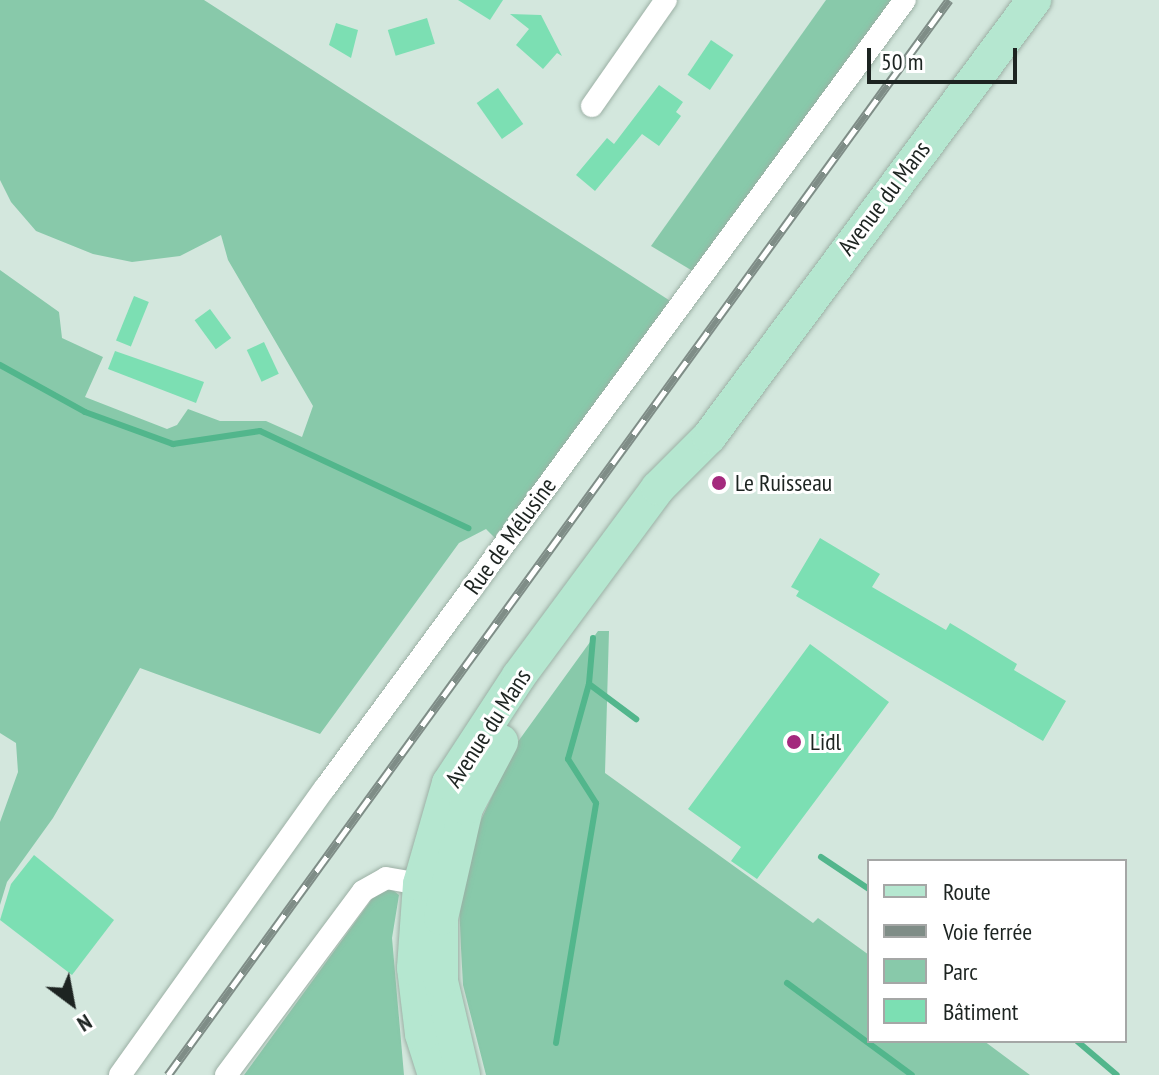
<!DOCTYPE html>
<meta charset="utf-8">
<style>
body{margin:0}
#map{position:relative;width:1159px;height:1075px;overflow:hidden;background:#d3e7dd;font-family:"PT Sans Narrow",sans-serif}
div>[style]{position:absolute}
.green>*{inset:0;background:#88c9aa}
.stream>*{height:6px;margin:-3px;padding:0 3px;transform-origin:3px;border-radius:3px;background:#52b68c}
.building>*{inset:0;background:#7cdfb3;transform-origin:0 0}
.roads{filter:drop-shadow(0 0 2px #9cb0a5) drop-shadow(0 0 2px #9cb0a5)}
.minor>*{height:22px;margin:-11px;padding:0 11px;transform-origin:11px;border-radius:11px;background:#fff}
.primary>*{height:34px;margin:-17px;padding:0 17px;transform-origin:17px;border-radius:17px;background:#b5e7d0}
.rail>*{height:9px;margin-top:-4.5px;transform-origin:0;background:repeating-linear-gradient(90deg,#fff 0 18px,#7f8d87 0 36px);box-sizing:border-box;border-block:2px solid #7f8d87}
.dots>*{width:22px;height:22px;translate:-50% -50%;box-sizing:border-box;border:4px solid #fff;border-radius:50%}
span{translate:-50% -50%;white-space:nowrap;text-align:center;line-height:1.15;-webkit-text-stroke:6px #fff;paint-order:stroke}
.street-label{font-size:24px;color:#1d2421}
.poi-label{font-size:24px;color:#1d2421}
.left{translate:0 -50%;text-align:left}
.legend{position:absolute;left:867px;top:859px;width:260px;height:184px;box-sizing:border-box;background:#fff;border:2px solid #a5a7a6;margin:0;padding:10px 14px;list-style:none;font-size:24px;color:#1d2421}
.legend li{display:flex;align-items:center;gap:16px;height:40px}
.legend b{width:40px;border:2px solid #a5a7a6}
.north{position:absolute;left:32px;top:963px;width:80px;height:80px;-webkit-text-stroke:6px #fff;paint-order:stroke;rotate:148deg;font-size:22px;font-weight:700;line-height:32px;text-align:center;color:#1d2421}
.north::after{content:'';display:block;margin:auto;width:28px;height:36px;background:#1d2421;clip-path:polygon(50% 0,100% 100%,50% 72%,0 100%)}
.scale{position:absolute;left:867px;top:48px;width:150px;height:36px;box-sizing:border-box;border:4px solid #1d2421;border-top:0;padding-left:10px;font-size:24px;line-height:28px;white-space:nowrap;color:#1d2421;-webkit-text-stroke:6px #fff;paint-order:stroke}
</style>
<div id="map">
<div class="green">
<i style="clip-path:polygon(0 0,204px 0,675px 304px,499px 542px,486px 529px,459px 543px,320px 734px,140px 668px,53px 818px,7px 882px,0 905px,0 822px,18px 772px,16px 743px,0 733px,0 270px,59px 312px,62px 338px,103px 357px,85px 397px,167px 429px,177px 425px,188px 409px,220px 421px,266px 421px,302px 437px,313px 406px,228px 260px,221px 235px,180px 256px,132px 262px,93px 254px,36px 231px,11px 202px,0 180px)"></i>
<i style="clip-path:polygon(826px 0,893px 0,696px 273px,651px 246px)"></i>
<i style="clip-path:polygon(598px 631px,609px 631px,605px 773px,813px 923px,818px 918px,869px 955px,869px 1041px,984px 1041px,1030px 1075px,486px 1075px,463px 985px,461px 948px,459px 902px,473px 837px,517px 743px)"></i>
<i style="clip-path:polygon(388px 886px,399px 895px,392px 938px,404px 1075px,244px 1075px,372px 899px)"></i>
</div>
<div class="stream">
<i style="left:0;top:365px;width:97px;rotate:28.9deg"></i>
<i style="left:85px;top:412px;width:94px;rotate:20deg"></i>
<i style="left:173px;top:444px;width:88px;rotate:-8.5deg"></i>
<i style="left:260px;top:431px;width:230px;rotate:25deg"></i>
<i style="left:593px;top:638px;width:46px;rotate:95deg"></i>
<i style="left:589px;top:684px;width:59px;rotate:36.7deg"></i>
<i style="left:821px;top:857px;width:58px;rotate:33.7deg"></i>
<i style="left:787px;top:983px;width:155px;rotate:36.4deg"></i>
<i style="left:1077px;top:1041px;width:52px;rotate:40.4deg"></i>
<i style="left:556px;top:1043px;width:243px;rotate:-80.5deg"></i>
<i style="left:596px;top:803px;width:52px;rotate:-122.5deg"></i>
<i style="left:568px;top:759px;width:78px;rotate:-74.4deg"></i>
</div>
<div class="building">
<i style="clip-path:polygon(458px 0,503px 0,490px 20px)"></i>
<i style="clip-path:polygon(510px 14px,541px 15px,562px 56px,557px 53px,543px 69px,516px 45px,529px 29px)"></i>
<i style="left:427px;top:18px;width:27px;height:41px;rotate:73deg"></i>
<i style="clip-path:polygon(336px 23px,358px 30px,351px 58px,329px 45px)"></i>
<i style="left:711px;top:40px;width:27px;height:42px;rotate:34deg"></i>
<i style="clip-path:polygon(659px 85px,683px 102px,676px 112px,681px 116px,659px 146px,642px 134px,595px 191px,576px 175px,607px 138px,614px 144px)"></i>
<i style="left:498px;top:88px;width:44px;height:26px;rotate:55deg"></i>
<i style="left:134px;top:296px;width:16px;height:48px;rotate:22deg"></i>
<i style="left:210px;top:309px;width:36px;height:19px;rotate:54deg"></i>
<i style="left:264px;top:342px;width:35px;height:19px;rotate:65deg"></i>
<i style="clip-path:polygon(115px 351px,204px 382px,196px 403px,108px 369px)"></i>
<i style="clip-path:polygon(820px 538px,880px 574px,872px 587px,946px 630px,950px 623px,965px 632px,1017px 664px,1014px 670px,1066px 701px,1043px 741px,796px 596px,799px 591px,791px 587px)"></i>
<i style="clip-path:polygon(810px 644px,889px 702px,757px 879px,731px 861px,741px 847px,688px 809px)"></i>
<i style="clip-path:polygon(34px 855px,114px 920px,72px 975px,0 920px,11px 884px)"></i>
</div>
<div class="roads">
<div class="minor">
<i style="left:592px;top:106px;width:129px;rotate:-55.1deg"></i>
<i style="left:120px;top:1075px;width:353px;rotate:-54.5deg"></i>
<i style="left:325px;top:788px;width:978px;rotate:-53.65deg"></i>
<i style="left:226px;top:1075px;width:229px;rotate:-53.3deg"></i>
<i style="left:363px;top:891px;width:26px;rotate:-29deg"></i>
<i style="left:386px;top:878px;width:35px;rotate:10deg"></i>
</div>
<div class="primary">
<i style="left:435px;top:1075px;width:43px;rotate:-107.6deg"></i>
<i style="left:422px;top:1034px;width:66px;rotate:-96.9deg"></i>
<i style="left:414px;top:968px;width:84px;rotate:-85.9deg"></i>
<i style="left:420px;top:884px;width:105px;rotate:-74deg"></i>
<i style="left:449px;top:783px;width:128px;rotate:-56.8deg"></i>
<i style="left:519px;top:676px;width:234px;rotate:-53.5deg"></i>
<i style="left:658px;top:488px;width:72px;rotate:-45deg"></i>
<i style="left:709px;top:437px;width:545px;rotate:-53.36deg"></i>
<i style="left:463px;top:1075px;width:97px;rotate:-103.2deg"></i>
<i style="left:441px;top:981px;width:63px;rotate:-90deg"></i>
<i style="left:441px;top:918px;width:113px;rotate:-77.2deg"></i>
<i style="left:466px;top:808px;width:75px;rotate:-62.1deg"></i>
</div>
</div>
<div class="rail">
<i style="left:168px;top:1075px;width:1329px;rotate:-54deg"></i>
</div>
<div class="dots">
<i style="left:719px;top:483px;background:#a4297d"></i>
<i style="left:794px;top:742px;background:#a4297d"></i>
</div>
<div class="street-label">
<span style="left:884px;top:198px;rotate:-53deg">Avenue du Mans</span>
<span style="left:510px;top:536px;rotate:-54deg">Rue de Mélusine</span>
<span style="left:488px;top:728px;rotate:-57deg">Avenue du Mans</span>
</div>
<div class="poi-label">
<span class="left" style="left:735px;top:483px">Le Ruisseau</span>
<span class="left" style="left:810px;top:742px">Lidl</span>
</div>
<ul class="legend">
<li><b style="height:10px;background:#b5e7d0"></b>Route</li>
<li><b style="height:10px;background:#7f8d87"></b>Voie ferrée</li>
<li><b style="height:22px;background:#88c9aa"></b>Parc</li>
<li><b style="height:22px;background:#7cdfb3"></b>Bâtiment</li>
</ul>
<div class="north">N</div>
<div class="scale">50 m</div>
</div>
